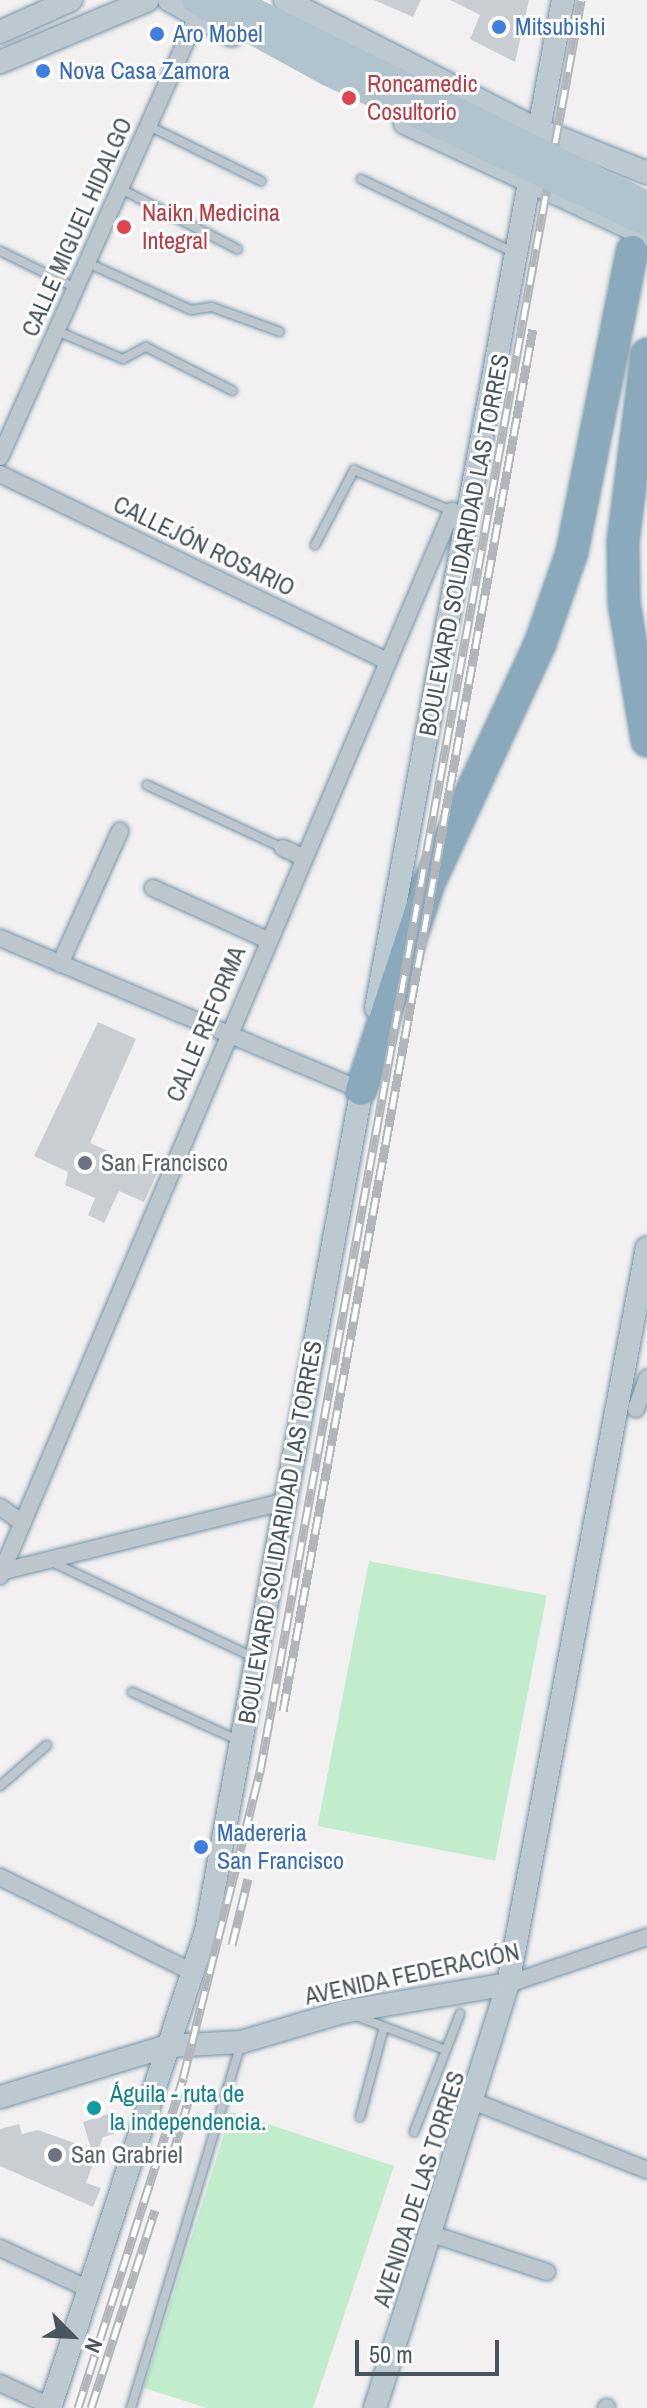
<!DOCTYPE html>
<meta charset="utf-8">
<style>
body{margin:0}
#map{position:relative;width:647px;height:2408px;overflow:hidden;background:#f2f0f0;font-family:"Archivo Narrow",sans-serif}
div>[style]{position:absolute}
.green>*{inset:0;background:#c1edcc;transform-origin:0 0}
.building>*{inset:0;background:#caced2}
.roads{filter:drop-shadow(0 0 2px #7594a7) drop-shadow(0 0 2px #7594a7)}
.lane>*{height:8px;margin:-4px;padding:0 4px;transform-origin:4px;border-radius:4px;background:#bcc6cc}
.street>*{height:16px;margin:-8px;padding:0 8px;transform-origin:8px;border-radius:8px;background:#bcc6cc}
.secondary>*{height:22px;margin:-11px;padding:0 11px;transform-origin:11px;border-radius:11px;background:#bdc9d0}
.highway>*{height:30px;margin:-15px;padding:0 15px;transform-origin:15px;border-radius:15px;background:#8aa9bc}
.rail>*{height:9px;margin-top:-4.5px;transform-origin:0;background:repeating-linear-gradient(90deg,#fff 0 18px,#b2b6ba 0 36px);box-sizing:border-box;border-block:2px solid #b2b6ba}
.primary-bridge>*{height:26px;margin:-13px;padding:0 13px;transform-origin:13px;border-radius:13px;background:#b1c3cd}
.dots>*{width:22px;height:22px;translate:-50% -50%;box-sizing:border-box;border:4px solid #fff;border-radius:50%}
span{translate:-50% -50%;white-space:nowrap;text-align:center;line-height:1.15;-webkit-text-stroke:6px #fff;paint-order:stroke}
.shop-label{font-size:24px;color:#366cbe}
.left{translate:0 -50%;text-align:left}
.health-label{font-size:24px;color:#be3a42}
.street-label{font-size:24px;color:#49555c}
.worship-label{font-size:24px;color:#5b616d}
.culture-label{font-size:24px;color:#0d838f}
.north{position:absolute;left:32px;top:2296px;width:80px;height:80px;-webkit-text-stroke:6px #fff;paint-order:stroke;rotate:114deg;font-size:22px;font-weight:700;line-height:32px;text-align:center;color:#49555c}
.north::after{content:'';display:block;margin:auto;width:28px;height:36px;background:#49555c;clip-path:polygon(50% 0,100% 100%,50% 72%,0 100%)}
.scale{position:absolute;left:355px;top:2340px;width:144px;height:36px;box-sizing:border-box;border:4px solid #49555c;border-top:0;padding-left:10px;font-size:24px;line-height:28px;white-space:nowrap;color:#49555c;-webkit-text-stroke:6px #fff;paint-order:stroke}
</style>
<div id="map">
<div class="green">
<i style="left:369px;top:1561px;width:181px;height:270px;rotate:11deg"></i>
<i style="clip-path:polygon(231px 2112px,394px 2166px,313px 2408px,207px 2408px,144px 2388px)"></i>
</div>
<div class="building">
<i style="clip-path:polygon(374px 0,421px 0,413px 17px)"></i>
<i style="clip-path:polygon(450px 0,529px 0,515px 62px,470px 39px,480px 15px)"></i>
<i style="clip-path:polygon(98px 1022px,136px 1039px,90px 1143px,157px 1173px,144px 1202px,119px 1191px,104px 1223px,88px 1215px,95px 1198px,65px 1185px,68px 1172px,34px 1156px)"></i>
<i style="clip-path:polygon(108px 2114px,114px 2134px,103px 2137px,86px 2183px,101px 2188px,93px 2207px,0 2166px,0 2129px,19px 2124px,22px 2134px,38px 2130px,91px 2149px,83px 2122px)"></i>
</div>
<div class="roads">
<div class="lane">
<i style="left:149px;top:126px;width:125px;rotate:26.2deg"></i>
<i style="left:361px;top:179px;width:171px;rotate:25.7deg"></i>
<i style="left:121px;top:189px;width:131px;rotate:27.3deg"></i>
<i style="left:0;top:251px;width:85px;rotate:26deg"></i>
<i style="left:88px;top:263px;width:113px;rotate:24.5deg"></i>
<i style="left:191px;top:310px;width:21px;rotate:-8deg"></i>
<i style="left:212px;top:307px;width:72px;rotate:20.2deg"></i>
<i style="left:57px;top:331px;width:72px;rotate:23deg"></i>
<i style="left:123px;top:359px;width:26px;rotate:-28deg"></i>
<i style="left:146px;top:347px;width:97px;rotate:26.8deg"></i>
<i style="left:315px;top:545px;width:85px;rotate:-62.5deg"></i>
<i style="left:354px;top:470px;width:106px;rotate:22.7deg"></i>
<i style="left:147px;top:785px;width:150px;rotate:24.9deg"></i>
<i style="left:52px;top:1562px;width:222px;rotate:25.3deg"></i>
<i style="left:132px;top:1692px;width:119px;rotate:24.4deg"></i>
<i style="left:0;top:1786px;width:62px;rotate:-41.1deg"></i>
<i style="left:356px;top:2016px;width:96px;rotate:20.7deg"></i>
<i style="left:446px;top:2050px;width:88px;rotate:111.3deg"></i>
<i style="left:446px;top:2050px;width:39px;rotate:-69deg"></i>
<i style="left:360px;top:2117px;width:93px;rotate:-75.1deg"></i>
<i style="left:131px;top:2408px;width:381px;rotate:-73.2deg"></i>
</div>
<div class="street">
<i style="left:0;top:457px;width:483px;rotate:-65.9deg"></i>
<i style="left:0;top:474px;width:429px;rotate:25.8deg"></i>
<i style="left:283px;top:848px;width:21px;rotate:25deg"></i>
<i style="left:153px;top:888px;width:125px;rotate:24.5deg"></i>
<i style="left:0;top:938px;width:392px;rotate:22.8deg"></i>
<i style="left:60px;top:964px;width:146px;rotate:-65.7deg"></i>
<i style="left:636px;top:1409px;width:33px;rotate:-70deg"></i>
<i style="left:0;top:1507px;width:28px;rotate:35deg"></i>
<i style="left:0;top:1572px;width:295px;rotate:-13.9deg"></i>
<i style="left:0;top:1576px;width:1157px;rotate:-67deg"></i>
<i style="left:452px;top:511px;width:20px;rotate:27deg"></i>
<i style="left:0;top:1877px;width:216px;rotate:26.3deg"></i>
<i style="left:508px;top:1984px;width:147px;rotate:-18.7deg"></i>
<i style="left:475px;top:2102px;width:185px;rotate:21.6deg"></i>
<i style="left:432px;top:2234px;width:121px;rotate:18.3deg"></i>
<i style="left:0;top:2248px;width:100px;rotate:24.8deg"></i>
<i style="left:0;top:2383px;width:55px;rotate:24.7deg"></i>
<i style="left:606px;top:2408px;width:1px;rotate:-45deg"></i>
</div>
<div class="secondary">
<i style="left:169px;top:0;width:72px;rotate:29.1deg"></i>
<i style="left:285px;top:0;width:276px;rotate:27.2deg"></i>
<i style="left:530px;top:126px;width:126px;rotate:21.9deg"></i>
<i style="left:0;top:32px;width:78px;rotate:-24.3deg"></i>
<i style="left:0;top:62px;width:160px;rotate:-22.7deg"></i>
<i style="left:405px;top:123px;width:267px;rotate:25deg"></i>
<i style="left:376px;top:1008px;width:1025px;rotate:-79.49deg"></i>
<i style="left:0;top:2097px;width:176px;rotate:-16.9deg"></i>
<i style="left:168px;top:2046px;width:73px;rotate:-3.1deg"></i>
<i style="left:241px;top:2042px;width:106px;rotate:-16.4deg"></i>
<i style="left:343px;top:2012px;width:167px;rotate:-9.6deg"></i>
<i style="left:50px;top:2408px;width:502px;rotate:-71.89deg"></i>
<i style="left:206px;top:1931px;width:868px;rotate:-79.52deg"></i>
<i style="left:375px;top:2408px;width:444px;rotate:-72.6deg"></i>
<i style="left:508px;top:1984px;width:749px;rotate:-79.31deg"></i>
</div>
<div class="highway">
<i style="left:647px;top:354px;width:189px;rotate:97.3deg"></i>
<i style="left:623px;top:541px;width:62px;rotate:89.1deg"></i>
<i style="left:624px;top:603px;width:140px;rotate:80.5deg"></i>
<i style="left:361px;top:1090px;width:218px;rotate:-71.8deg"></i>
<i style="left:429px;top:883px;width:264px;rotate:-65.1deg"></i>
<i style="left:540px;top:644px;width:97px;rotate:-70.8deg"></i>
<i style="left:572px;top:552px;width:307px;rotate:-78.7deg"></i>
</div>
</div>
<div class="rail">
<i style="left:283px;top:1711px;width:1404px;rotate:-79.75deg"></i>
<i style="left:232px;top:1945px;width:68px;rotate:-76.4deg"></i>
<i style="left:171px;top:2160px;width:75px;rotate:-73.7deg"></i>
<i style="left:78px;top:2408px;width:346px;rotate:-72.3deg"></i>
<i style="left:183px;top:2078px;width:316px;rotate:-75.9deg"></i>
<i style="left:260px;top:1772px;width:1801px;rotate:-79.73deg"></i>
<i style="left:91px;top:2408px;width:208px;rotate:-72.1deg"></i>
</div>
<div class="primary-bridge">
<i style="left:195px;top:0;width:152px;rotate:28.8deg"></i>
<i style="left:328px;top:73px;width:353px;rotate:25.2deg"></i>
<i style="left:232px;top:0;width:462px;rotate:26.2deg"></i>
</div>
<div class="dots">
<i style="left:499px;top:27px;background:#3f7fe0"></i>
<i style="left:157px;top:34px;background:#3f7fe0"></i>
<i style="left:43px;top:71px;background:#3f7fe0"></i>
<i style="left:349px;top:98px;background:#e0444e"></i>
<i style="left:124px;top:227px;background:#e0444e"></i>
<i style="left:85px;top:1163px;background:#6b7280"></i>
<i style="left:201px;top:1847px;background:#3f7fe0"></i>
<i style="left:94px;top:2108px;background:#0f9aa8"></i>
<i style="left:55px;top:2155px;background:#6b7280"></i>
</div>
<div class="shop-label">
<span class="left" style="left:515px;top:27px">Mitsubishi</span>
<span class="left" style="left:173px;top:34px">Aro Mobel</span>
<span class="left" style="left:59px;top:71px">Nova Casa Zamora</span>
<span class="left" style="left:217px;top:1847px">Madereria<br>San Francisco</span>
</div>
<div class="health-label">
<span class="left" style="left:367px;top:98px">Roncamedic<br>Cosultorio</span>
<span class="left" style="left:142px;top:227px">Naikn Medicina<br>Integral</span>
</div>
<div class="street-label">
<span style="left:77px;top:227px;rotate:-66deg">CALLE MIGUEL HIDALGO</span>
<span style="left:464px;top:545px;rotate:-79deg">BOULEVARD SOLIDARIDAD LAS TORRES</span>
<span style="left:204px;top:546px;rotate:26deg">CALLEJÓN ROSARIO</span>
<span style="left:206px;top:1024px;rotate:-67deg">CALLE REFORMA</span>
<span style="left:280px;top:1532px;rotate:-80deg">BOULEVARD SOLIDARIDAD LAS TORRES</span>
<span style="left:412px;top:1974px;rotate:-12deg">AVENIDA FEDERACIÓN</span>
<span style="left:419px;top:2189px;rotate:-72deg">AVENIDA DE LAS TORRES</span>
</div>
<div class="worship-label">
<span class="left" style="left:101px;top:1163px">San Francisco</span>
<span class="left" style="left:71px;top:2155px">San Grabriel</span>
</div>
<div class="culture-label">
<span class="left" style="left:110px;top:2108px">Águila - ruta de<br>la independencia.</span>
</div>
<div class="north">N</div>
<div class="scale">50 m</div>
</div>
